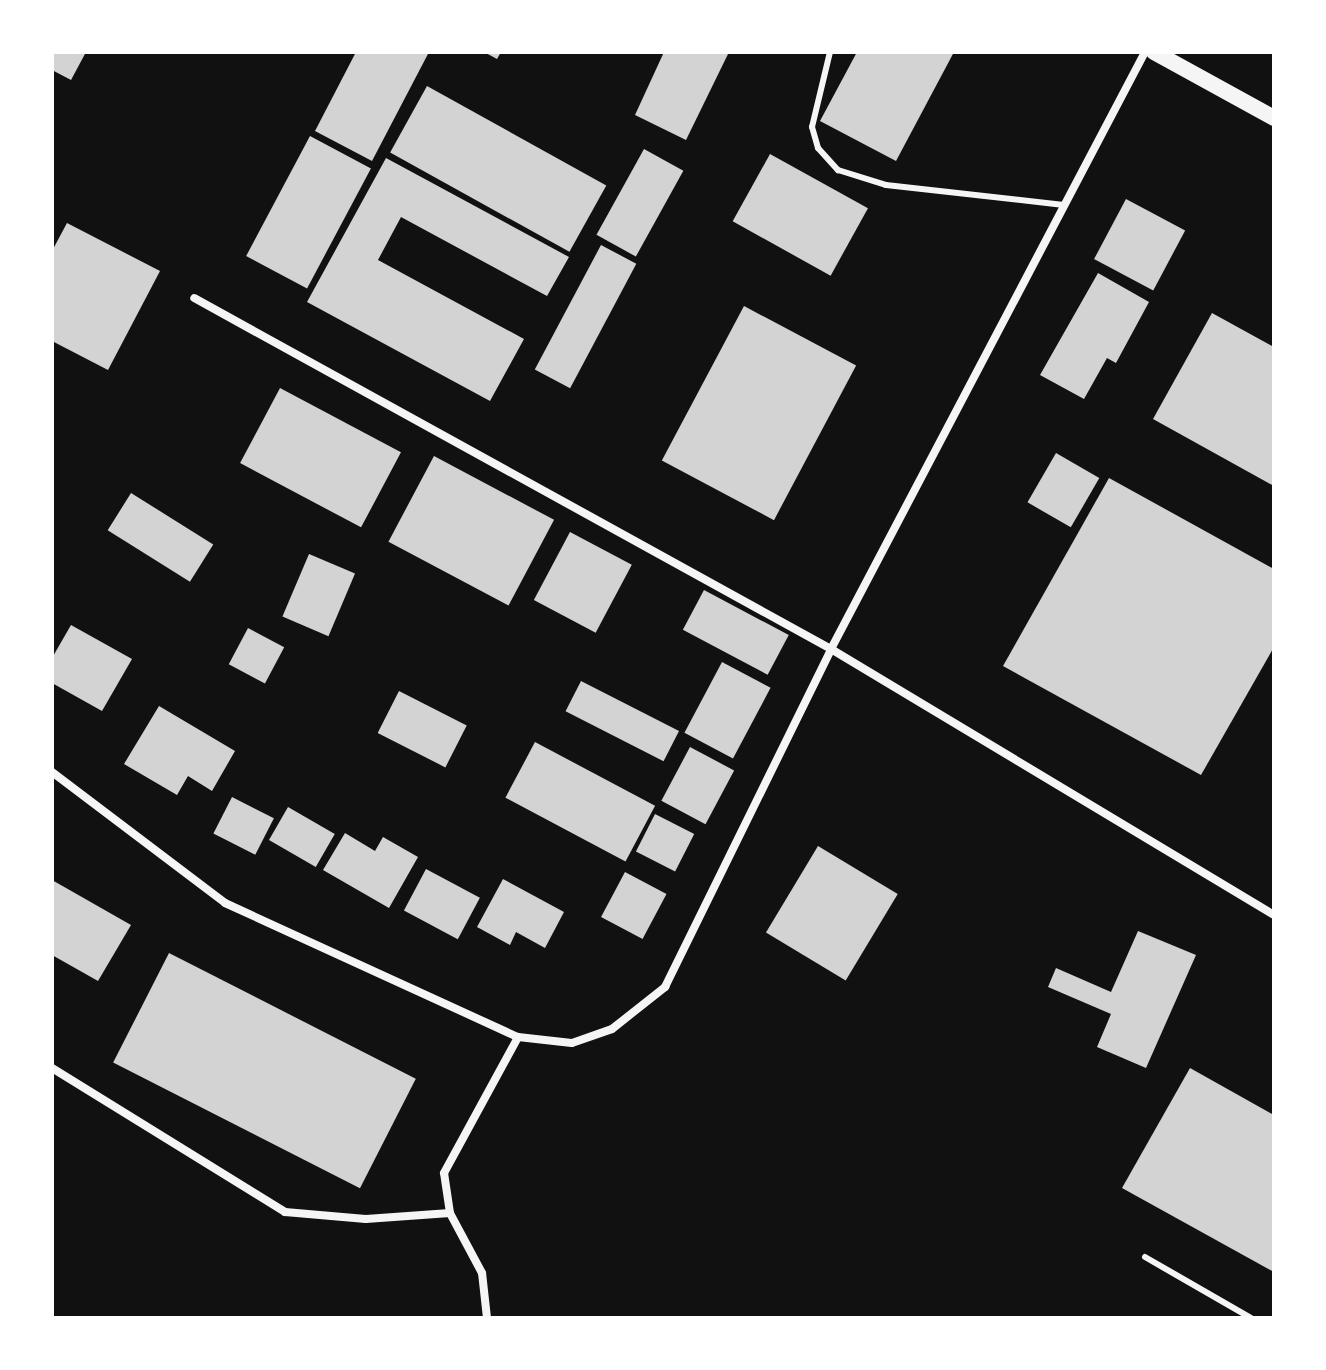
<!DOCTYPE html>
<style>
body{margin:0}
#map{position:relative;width:1326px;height:1370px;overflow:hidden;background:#111;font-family:Quicksand,sans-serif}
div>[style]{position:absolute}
.building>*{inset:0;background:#d3d3d3;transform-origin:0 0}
.service>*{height:6px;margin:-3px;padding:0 3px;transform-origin:3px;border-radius:3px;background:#f5f5f5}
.minor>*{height:8px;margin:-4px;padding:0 4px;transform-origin:4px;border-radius:4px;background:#f5f5f5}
.secondary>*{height:16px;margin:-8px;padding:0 8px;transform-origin:8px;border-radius:8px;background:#f5f5f5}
span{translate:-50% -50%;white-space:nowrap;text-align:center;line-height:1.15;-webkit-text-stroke:6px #fff;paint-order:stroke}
.frame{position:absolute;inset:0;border:54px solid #fff;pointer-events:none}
</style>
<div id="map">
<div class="building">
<i style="clip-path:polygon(52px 52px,86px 52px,71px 80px,52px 70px)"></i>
<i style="clip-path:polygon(356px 52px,429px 52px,372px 161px,315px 131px)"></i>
<i style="clip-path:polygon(484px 52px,501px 52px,497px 59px)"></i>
<i style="clip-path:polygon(664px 52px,729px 52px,686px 140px,635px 115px)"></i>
<i style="clip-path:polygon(857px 52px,954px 52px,896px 161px,820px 121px)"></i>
<i style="left:427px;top:86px;width:205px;height:76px;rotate:29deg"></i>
<i style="left:310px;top:136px;width:69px;height:136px;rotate:28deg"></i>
<i style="left:644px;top:149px;width:45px;height:98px;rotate:29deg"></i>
<i style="left:770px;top:154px;width:112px;height:77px;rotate:29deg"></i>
<i style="clip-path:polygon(386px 158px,569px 257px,547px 296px,401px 217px,378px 260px,524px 339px,490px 401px,307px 302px)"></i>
<i style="left:1126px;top:199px;width:67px;height:68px;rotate:28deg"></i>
<i style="clip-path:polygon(67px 223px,160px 271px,108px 370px,52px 341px,52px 251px)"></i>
<i style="left:601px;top:245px;width:40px;height:141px;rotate:28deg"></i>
<i style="clip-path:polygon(1098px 273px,1149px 302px,1116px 363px,1107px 358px,1084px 399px,1040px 375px)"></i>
<i style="left:744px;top:306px;width:127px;height:175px;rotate:28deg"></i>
<i style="clip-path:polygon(1212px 313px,1274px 347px,1274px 486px,1153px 419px)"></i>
<i style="left:280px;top:388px;width:137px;height:85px;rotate:28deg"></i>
<i style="left:1056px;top:453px;width:50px;height:57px;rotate:30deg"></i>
<i style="left:434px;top:456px;width:136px;height:97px;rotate:28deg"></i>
<i style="clip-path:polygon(1109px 478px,1274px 569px,1274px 647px,1201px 775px,1003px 666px)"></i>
<i style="left:131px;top:493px;width:97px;height:44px;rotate:32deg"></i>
<i style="left:570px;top:532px;width:70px;height:77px;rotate:28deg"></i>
<i style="left:309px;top:554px;width:50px;height:68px;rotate:23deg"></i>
<i style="left:704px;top:590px;width:96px;height:45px;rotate:28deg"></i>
<i style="clip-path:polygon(71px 625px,132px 659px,102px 711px,52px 683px,52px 658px)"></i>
<i style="left:248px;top:628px;width:41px;height:41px;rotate:28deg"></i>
<i style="left:722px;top:662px;width:55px;height:80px;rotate:28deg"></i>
<i style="left:581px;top:681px;width:110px;height:34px;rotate:27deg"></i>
<i style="left:399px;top:691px;width:76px;height:47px;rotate:27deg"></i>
<i style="clip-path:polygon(159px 706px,235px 751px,212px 791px,188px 776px,177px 795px,124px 764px)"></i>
<i style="left:535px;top:742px;width:136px;height:63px;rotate:28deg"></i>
<i style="left:690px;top:747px;width:50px;height:61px;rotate:28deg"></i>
<i style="left:232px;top:797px;width:47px;height:41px;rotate:27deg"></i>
<i style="left:288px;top:807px;width:54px;height:38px;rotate:30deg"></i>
<i style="left:655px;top:814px;width:44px;height:42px;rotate:27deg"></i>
<i style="clip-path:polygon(345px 833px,375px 851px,383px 837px,418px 857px,389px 908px,323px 870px)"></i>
<i style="left:818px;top:846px;width:93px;height:101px;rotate:31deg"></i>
<i style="left:426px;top:869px;width:61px;height:47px;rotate:28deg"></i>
<i style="left:625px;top:872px;width:47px;height:51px;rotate:28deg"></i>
<i style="clip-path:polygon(503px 879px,564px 912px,545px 948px,516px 932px,510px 945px,477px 927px)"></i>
<i style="clip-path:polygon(52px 880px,131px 925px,98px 981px,52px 955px)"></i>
<i style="clip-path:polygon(1138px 931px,1196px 955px,1146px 1068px,1097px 1047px,1111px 1014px,1048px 987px,1056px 968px,1111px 992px)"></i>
<i style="left:169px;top:953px;width:277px;height:123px;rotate:27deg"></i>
<i style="clip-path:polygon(1190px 1068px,1274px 1115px,1274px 1272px,1122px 1188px)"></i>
</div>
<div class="service">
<i style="left:830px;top:52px;width:77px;rotate:103.5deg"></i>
<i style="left:812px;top:127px;width:22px;rotate:74deg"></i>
<i style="left:818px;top:148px;width:30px;rotate:48deg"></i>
<i style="left:838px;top:170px;width:50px;rotate:17.4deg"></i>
<i style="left:886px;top:185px;width:179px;rotate:6.4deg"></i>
<i style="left:1145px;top:1257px;width:122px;rotate:29.9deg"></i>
</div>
<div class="minor">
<i style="left:1145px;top:52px;width:675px;rotate:117.74deg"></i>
<i style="left:831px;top:649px;width:517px;rotate:30.98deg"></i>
<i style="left:52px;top:772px;width:217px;rotate:37.1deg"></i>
<i style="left:225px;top:903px;width:322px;rotate:24.6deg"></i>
<i style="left:518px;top:1037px;width:54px;rotate:6.3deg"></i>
<i style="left:572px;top:1043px;width:42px;rotate:-19.3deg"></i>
<i style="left:612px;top:1029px;width:68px;rotate:-38.4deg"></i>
<i style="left:665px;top:987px;width:377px;rotate:-63.8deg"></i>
<i style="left:831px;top:649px;width:727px;rotate:-151.14deg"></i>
<i style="left:52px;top:1068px;width:274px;rotate:31.7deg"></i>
<i style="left:285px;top:1212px;width:81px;rotate:4.9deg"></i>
<i style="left:366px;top:1219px;width:84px;rotate:-4.1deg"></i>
<i style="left:487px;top:1318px;width:45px;rotate:-96.3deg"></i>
<i style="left:482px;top:1273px;width:68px;rotate:-118.1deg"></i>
<i style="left:450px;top:1213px;width:40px;rotate:-98.5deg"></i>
<i style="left:444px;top:1173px;width:155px;rotate:-61.4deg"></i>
</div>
<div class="secondary">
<i style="left:1154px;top:52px;width:137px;rotate:28.8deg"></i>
</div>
<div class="frame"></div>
</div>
